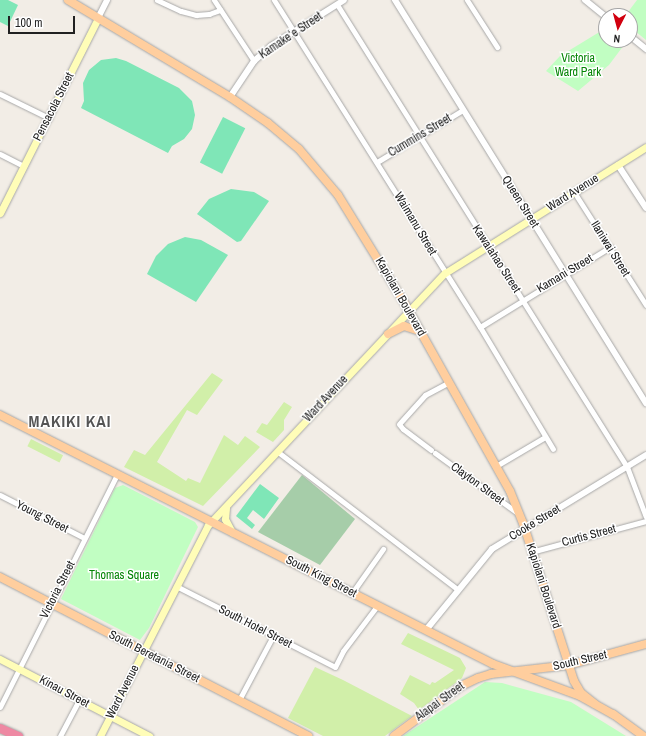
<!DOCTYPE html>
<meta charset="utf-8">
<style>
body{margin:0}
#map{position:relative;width:646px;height:736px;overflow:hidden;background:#f2ede6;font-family:"Archivo Narrow",sans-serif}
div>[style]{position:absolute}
.grass>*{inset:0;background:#d1efa9;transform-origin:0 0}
.cemetery>*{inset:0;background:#a6cda9}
.park>*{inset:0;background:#c1fec2}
.pitch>*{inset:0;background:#7fe6b7;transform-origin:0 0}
.roads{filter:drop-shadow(0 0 1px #a8a8a8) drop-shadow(0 0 1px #a8a8a8)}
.minor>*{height:5px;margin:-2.5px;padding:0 2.5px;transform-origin:2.5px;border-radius:2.5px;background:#fff}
.tertiary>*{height:6px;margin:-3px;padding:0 3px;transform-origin:3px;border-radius:3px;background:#fff}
.secondary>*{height:7px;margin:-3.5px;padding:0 3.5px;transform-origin:3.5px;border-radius:3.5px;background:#fffdb8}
.primary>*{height:8px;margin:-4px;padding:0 4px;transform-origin:4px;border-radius:4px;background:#ffce9e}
.motorway>*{height:9px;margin:-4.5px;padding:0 4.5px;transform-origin:4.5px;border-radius:4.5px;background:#ee89a3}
span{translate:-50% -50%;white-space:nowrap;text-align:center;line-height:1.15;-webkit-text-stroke:3px #fff;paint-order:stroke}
.street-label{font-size:12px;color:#212121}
.park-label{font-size:12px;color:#048505}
.district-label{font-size:16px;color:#545454;font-weight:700;letter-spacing:1px}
.north{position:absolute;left:598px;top:8px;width:40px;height:40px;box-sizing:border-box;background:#fff;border:1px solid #a6a6a6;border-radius:50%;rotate:186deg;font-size:11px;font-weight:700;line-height:16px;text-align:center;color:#212121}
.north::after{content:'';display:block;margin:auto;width:14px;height:18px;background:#d1000f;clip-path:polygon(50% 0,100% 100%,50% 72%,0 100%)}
.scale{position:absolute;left:8px;top:16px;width:67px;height:18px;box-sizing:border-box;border:2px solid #212121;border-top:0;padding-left:5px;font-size:12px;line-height:14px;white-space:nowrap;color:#212121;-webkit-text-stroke:3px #fff;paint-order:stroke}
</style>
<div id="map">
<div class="grass">
<i style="clip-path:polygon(212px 373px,223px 380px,197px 415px,187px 410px,157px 462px,186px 481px,188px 478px,200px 483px,224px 435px,238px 445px,245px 436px,260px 447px,203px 506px,124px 467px,134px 450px,145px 455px)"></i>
<i style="clip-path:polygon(284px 402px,292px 407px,284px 420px,284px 430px,273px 442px,256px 432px,262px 423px,267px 425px)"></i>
<i style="left:31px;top:439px;width:36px;height:8px;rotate:27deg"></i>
<i style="clip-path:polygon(408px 633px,460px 658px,466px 668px,462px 678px,419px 710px,414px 703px,400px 694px,410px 675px,430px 685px,432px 682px,435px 683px,454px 670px,401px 644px)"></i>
<i style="clip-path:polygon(315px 667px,343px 680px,412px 716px,385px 736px,323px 736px,288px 718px)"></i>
</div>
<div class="cemetery">
<i style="clip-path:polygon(302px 475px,355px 519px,320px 565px,258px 532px)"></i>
</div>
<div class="park">
<i style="clip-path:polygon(637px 0,646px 0,646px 40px,630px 27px,630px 16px,625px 16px)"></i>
<i style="clip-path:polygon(606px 28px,606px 40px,627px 41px,609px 65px,578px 91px,546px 71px,560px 56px)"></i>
<i style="clip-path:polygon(123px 485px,195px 522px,198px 527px,149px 628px,140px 640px,61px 599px,115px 488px)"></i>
<i style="clip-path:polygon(485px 682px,502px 683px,571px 702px,626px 736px,403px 736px)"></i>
</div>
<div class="pitch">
<i style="clip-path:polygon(0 0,8px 0,18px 5px,8px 26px,0 22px)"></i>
<i style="clip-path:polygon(116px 58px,126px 61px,179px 88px,192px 101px,195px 115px,192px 129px,184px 139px,172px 146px,168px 153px,81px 108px,84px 101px,83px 83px,89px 70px,101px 60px)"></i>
<i style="left:223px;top:117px;width:25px;height:51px;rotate:27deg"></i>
<i style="clip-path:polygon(231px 189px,254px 192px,269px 201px,241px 241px,237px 242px,197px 214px,209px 199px)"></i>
<i style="clip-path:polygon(185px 237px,201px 240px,228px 255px,196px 302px,147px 274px,156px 256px,168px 244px)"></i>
<i style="clip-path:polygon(260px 484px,279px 498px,264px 519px,253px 510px,247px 518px,255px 525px,252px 529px,236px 516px)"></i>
</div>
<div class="roads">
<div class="minor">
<i style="left:157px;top:0;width:26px;rotate:25deg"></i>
<i style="left:181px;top:11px;width:16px;rotate:15deg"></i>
<i style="left:196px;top:15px;width:13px;rotate:-4deg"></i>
<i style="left:209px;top:14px;width:12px;rotate:-20deg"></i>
<i style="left:214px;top:0;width:73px;rotate:56.7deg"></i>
<i style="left:274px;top:0;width:386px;rotate:57.8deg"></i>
<i style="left:480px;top:327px;width:142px;rotate:59.1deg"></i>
<i style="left:467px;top:0;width:56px;rotate:57.4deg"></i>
<i style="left:338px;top:6px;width:544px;rotate:57.92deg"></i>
<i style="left:627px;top:467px;width:53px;rotate:69.2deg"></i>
<i style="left:0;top:94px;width:55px;rotate:26.1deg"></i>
<i style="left:0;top:154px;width:27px;rotate:27deg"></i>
<i style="left:377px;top:162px;width:100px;rotate:-31.2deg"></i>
<i style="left:574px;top:192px;width:134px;rotate:57.5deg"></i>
<i style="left:480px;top:327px;width:153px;rotate:-31.6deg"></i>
<i style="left:431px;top:450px;width:35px;rotate:-143deg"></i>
<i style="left:403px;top:429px;width:6px;rotate:-129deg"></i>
<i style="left:399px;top:424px;width:39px;rotate:-48deg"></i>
<i style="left:425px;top:395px;width:26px;rotate:-28deg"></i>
<i style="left:278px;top:452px;width:225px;rotate:37.4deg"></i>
<i style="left:435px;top:453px;width:104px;rotate:36deg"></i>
<i style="left:496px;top:466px;width:57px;rotate:-30.6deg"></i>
<i style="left:0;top:495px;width:94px;rotate:27.1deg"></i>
<i style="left:531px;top:552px;width:119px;rotate:-15.1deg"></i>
<i style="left:176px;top:586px;width:178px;rotate:27deg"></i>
<i style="left:335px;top:667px;width:18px;rotate:-63deg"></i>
<i style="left:343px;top:651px;width:56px;rotate:-52.9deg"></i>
<i style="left:352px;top:593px;width:54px;rotate:-54.8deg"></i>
<i style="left:239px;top:700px;width:72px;rotate:-62deg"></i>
<i style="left:0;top:707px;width:261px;rotate:-63.3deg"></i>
<i style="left:60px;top:736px;width:41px;rotate:-62.2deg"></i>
</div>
<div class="tertiary">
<i style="left:395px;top:0;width:475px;rotate:58.1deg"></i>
<i style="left:585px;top:0;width:27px;rotate:39deg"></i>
<i style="left:98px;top:18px;width:20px;rotate:-63deg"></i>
<i style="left:630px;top:36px;width:21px;rotate:39deg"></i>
<i style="left:230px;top:97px;width:43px;rotate:-56.3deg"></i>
<i style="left:254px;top:61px;width:23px;rotate:-41deg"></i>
<i style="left:271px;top:46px;width:86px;rotate:-32.2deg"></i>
<i style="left:618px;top:165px;width:51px;rotate:56.9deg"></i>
<i style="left:426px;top:630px;width:104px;rotate:-50.8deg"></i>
<i style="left:492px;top:549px;width:180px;rotate:-31.4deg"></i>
</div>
<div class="secondary">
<i style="left:0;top:213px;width:218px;rotate:-63.3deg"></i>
<i style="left:226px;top:508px;width:11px;rotate:95deg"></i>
<i style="left:225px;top:519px;width:15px;rotate:62deg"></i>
<i style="left:0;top:659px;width:168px;rotate:27.3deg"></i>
<i style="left:100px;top:736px;width:237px;rotate:-62.9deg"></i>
<i style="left:208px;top:525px;width:346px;rotate:-46.8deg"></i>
<i style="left:445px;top:273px;width:237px;rotate:-32.1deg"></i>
</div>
<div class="primary">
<i style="left:68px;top:0;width:189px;rotate:30.9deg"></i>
<i style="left:230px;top:97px;width:46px;rotate:34.4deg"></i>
<i style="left:268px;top:123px;width:40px;rotate:40deg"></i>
<i style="left:299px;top:149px;width:60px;rotate:49.7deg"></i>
<i style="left:338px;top:195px;width:128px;rotate:58.4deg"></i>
<i style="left:405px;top:304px;width:214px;rotate:60.7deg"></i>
<i style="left:510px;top:491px;width:35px;rotate:68deg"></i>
<i style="left:523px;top:523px;width:166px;rotate:72.1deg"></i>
<i style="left:574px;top:681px;width:14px;rotate:60deg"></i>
<i style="left:581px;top:693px;width:18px;rotate:38deg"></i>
<i style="left:388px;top:334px;width:18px;rotate:-27deg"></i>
<i style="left:404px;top:326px;width:16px;rotate:18deg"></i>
<i style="left:0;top:415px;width:552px;rotate:26.8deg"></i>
<i style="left:493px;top:664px;width:93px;rotate:20.2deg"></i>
<i style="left:580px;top:696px;width:38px;rotate:29deg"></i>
<i style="left:613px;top:714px;width:37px;rotate:36deg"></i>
<i style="left:0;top:577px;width:347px;rotate:27.3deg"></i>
<i style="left:394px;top:736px;width:84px;rotate:-36.7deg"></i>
<i style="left:461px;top:686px;width:19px;rotate:-25deg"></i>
<i style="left:478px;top:678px;width:14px;rotate:-17deg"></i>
<i style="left:491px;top:674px;width:79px;rotate:-6.6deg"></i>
<i style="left:569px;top:665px;width:80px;rotate:-15.3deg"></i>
</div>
<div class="motorway">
<i style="left:0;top:728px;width:20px;rotate:24deg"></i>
</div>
</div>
<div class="street-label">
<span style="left:291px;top:36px;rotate:-34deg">Kamakeʻe Street</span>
<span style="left:54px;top:107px;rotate:-63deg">Pensacola Street</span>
<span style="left:420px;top:136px;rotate:-31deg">Cummins Street</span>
<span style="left:573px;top:193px;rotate:-32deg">Ward Avenue</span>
<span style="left:520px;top:202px;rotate:58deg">Queen Street</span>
<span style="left:415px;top:224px;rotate:59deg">Waimanu Street</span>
<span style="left:610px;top:249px;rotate:58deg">Ilaniwai Street</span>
<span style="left:496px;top:259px;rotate:57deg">Kawaiahao Street</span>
<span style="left:565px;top:274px;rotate:-31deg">Kamani Street</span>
<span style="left:400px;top:297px;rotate:60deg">Kapiolani Boulevard</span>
<span style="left:326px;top:399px;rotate:-47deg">Ward Avenue</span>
<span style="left:477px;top:484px;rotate:36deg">Clayton Street</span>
<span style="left:42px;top:517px;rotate:27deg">Young Street</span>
<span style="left:535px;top:523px;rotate:-31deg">Cooke Street</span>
<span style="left:589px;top:536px;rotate:-15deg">Curtis Street</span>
<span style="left:321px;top:577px;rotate:27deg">South King Street</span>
<span style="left:543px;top:586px;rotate:72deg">Kapiolani Boulevard</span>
<span style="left:58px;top:590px;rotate:-63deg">Victoria Street</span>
<span style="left:255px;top:627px;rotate:27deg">South Hotel Street</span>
<span style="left:154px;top:657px;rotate:27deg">South Beretania Street</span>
<span style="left:580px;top:661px;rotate:-13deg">South Street</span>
<span style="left:64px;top:692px;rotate:28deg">Kinau Street</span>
<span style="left:123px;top:692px;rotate:-63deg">Ward Avenue</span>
<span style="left:440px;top:702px;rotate:-36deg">Alapai Street</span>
</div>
<div class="park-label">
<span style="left:578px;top:66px">Victoria<br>Ward Park</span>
<span style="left:124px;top:576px">Thomas Square</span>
</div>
<div class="district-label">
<span style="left:70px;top:421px">MAKIKI KAI</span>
</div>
<div class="north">N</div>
<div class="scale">100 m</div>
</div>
